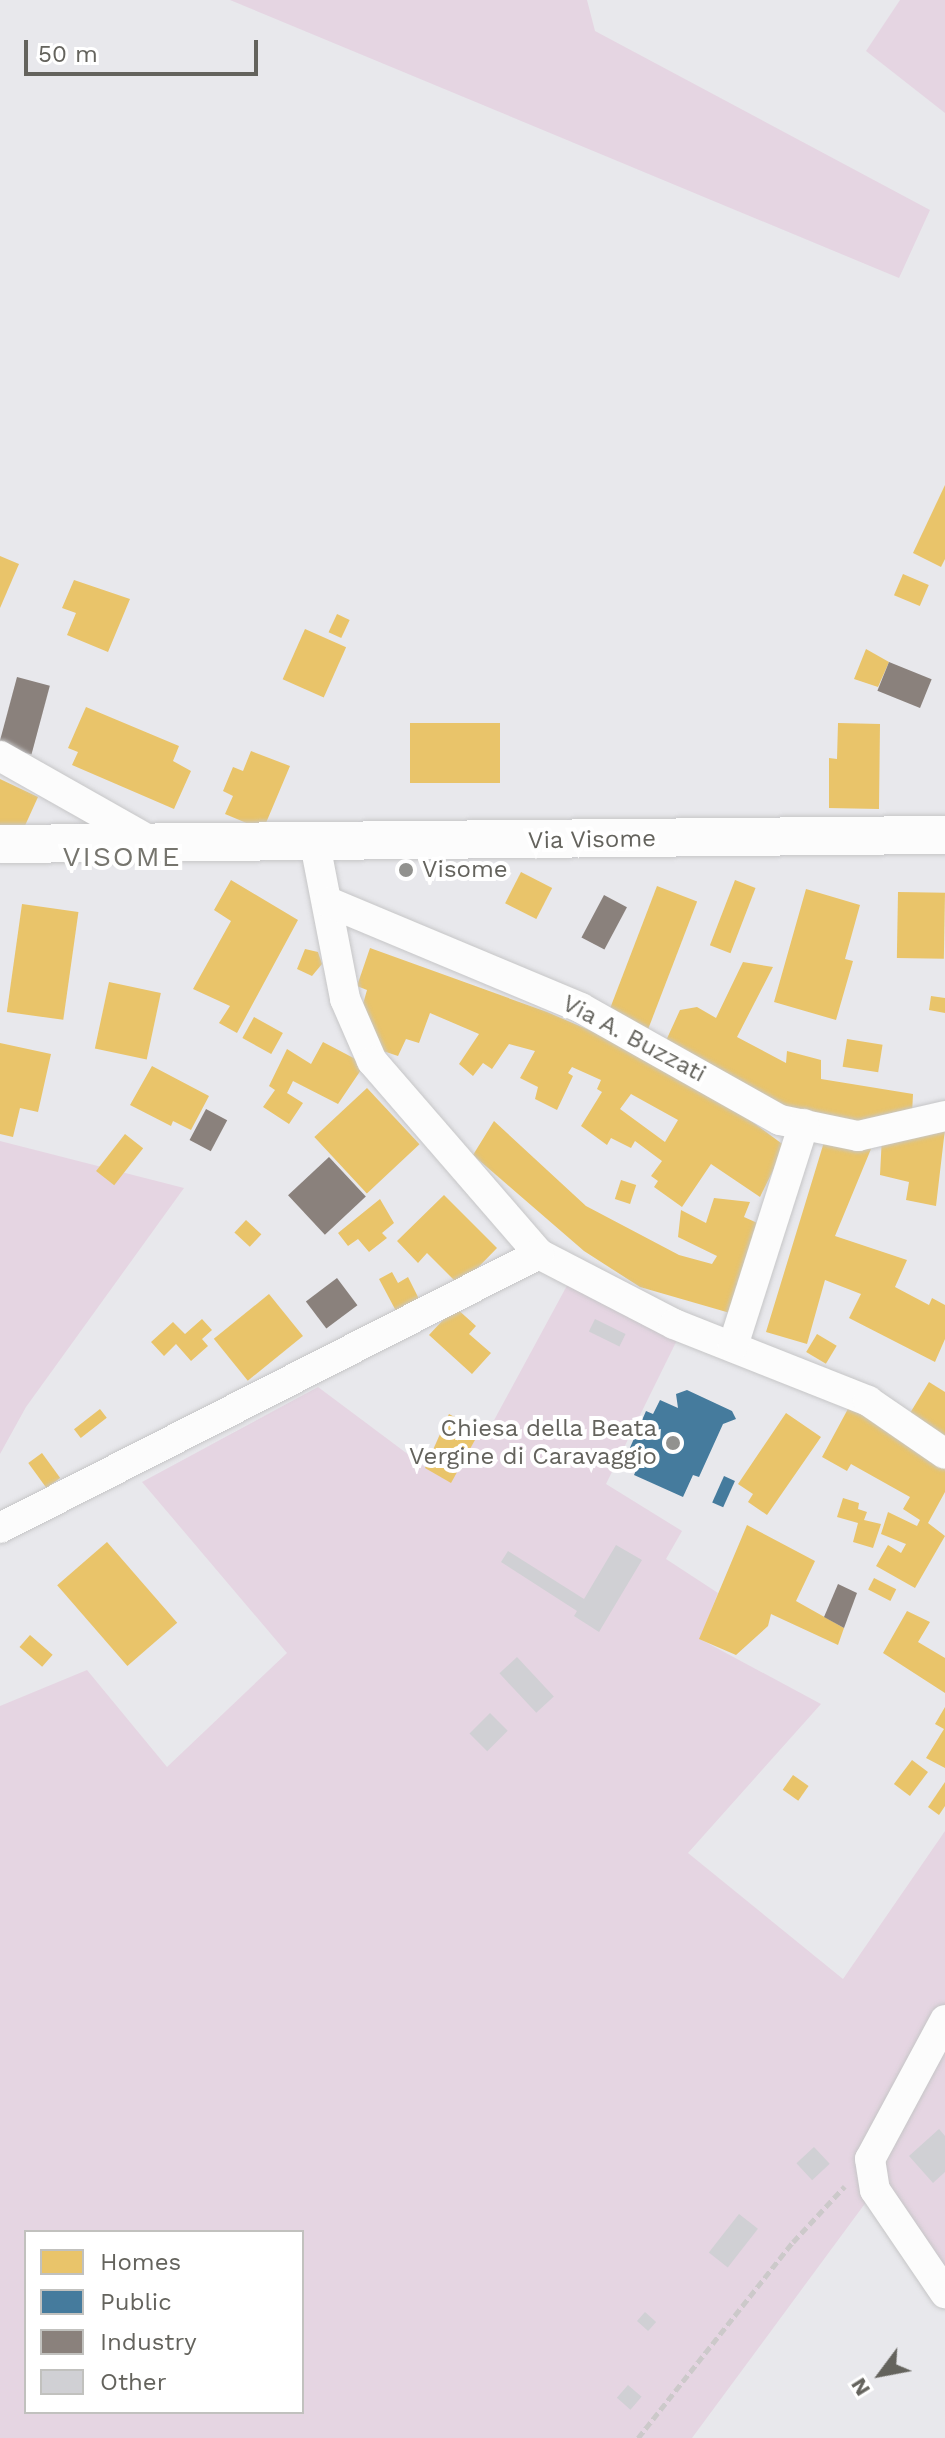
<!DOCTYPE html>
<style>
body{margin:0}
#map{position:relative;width:945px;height:2438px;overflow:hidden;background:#e8e8ec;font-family:"Work Sans",sans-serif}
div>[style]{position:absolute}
.green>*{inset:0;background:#e5d5e2}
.homes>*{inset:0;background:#e9c46a;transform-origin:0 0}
.public>*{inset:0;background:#457b9d;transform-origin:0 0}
.industry>*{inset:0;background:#8a817c;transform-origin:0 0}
.building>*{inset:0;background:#d0d0d4;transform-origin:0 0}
.path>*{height:5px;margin-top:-2.5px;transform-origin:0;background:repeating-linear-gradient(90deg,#ccc9ca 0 8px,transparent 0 12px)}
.roads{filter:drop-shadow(0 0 2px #c6c6c7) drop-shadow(0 0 2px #c6c6c7)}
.minor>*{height:30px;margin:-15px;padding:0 15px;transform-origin:15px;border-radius:15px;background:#fcfcfc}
.tertiary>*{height:38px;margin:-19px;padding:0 19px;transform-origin:19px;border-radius:19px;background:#fcfcfc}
.dots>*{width:22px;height:22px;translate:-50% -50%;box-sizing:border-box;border:4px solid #fff;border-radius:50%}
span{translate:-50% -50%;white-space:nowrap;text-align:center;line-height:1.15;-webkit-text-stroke:8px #fff;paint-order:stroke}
.street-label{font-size:24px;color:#64635d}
.poi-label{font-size:24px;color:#64635d}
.left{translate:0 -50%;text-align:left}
.right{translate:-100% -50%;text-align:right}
.quarter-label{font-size:28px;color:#76756e;letter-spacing:2px}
.legend{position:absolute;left:24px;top:2230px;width:280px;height:184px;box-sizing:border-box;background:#fff;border:2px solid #c1c1be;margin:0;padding:10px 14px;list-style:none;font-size:24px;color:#64635d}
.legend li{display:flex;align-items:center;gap:16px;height:40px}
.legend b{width:40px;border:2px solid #c1c1be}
.north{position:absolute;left:841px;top:2334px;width:80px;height:80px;-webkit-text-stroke:6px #fff;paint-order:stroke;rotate:238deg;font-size:22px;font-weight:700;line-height:32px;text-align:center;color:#64635d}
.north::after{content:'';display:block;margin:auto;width:28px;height:36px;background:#64635d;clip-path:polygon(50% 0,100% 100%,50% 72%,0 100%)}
.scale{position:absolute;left:24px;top:40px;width:234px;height:36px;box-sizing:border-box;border:4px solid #64635d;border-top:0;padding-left:10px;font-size:24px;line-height:28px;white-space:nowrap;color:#64635d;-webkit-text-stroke:6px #fff;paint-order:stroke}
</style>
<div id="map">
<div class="green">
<i style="clip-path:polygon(230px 0,587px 0,595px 31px,930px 210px,899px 278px)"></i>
<i style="clip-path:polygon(900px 0,945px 0,945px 113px,866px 51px)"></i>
<i style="clip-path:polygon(0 1141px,184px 1188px,26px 1407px,0 1454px)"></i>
<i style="clip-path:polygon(evenodd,570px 1280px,682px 1330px,606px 1484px,682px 1531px,666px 1559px,718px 1593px,700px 1639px,821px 1704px,688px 1853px,843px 1979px,945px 1831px,945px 2300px,875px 2190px,692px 2438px,0 2438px,0 1706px,87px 1670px,167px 1767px,287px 1653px,142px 1482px,318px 1387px,425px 1467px,449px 1414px,486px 1435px,570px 1280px,26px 2232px,302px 2232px,302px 2412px,26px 2412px,26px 2232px)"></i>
</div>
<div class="homes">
<i style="clip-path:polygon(945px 485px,945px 559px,941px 567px,913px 553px)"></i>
<i style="clip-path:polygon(0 556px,19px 564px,0 608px)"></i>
<i style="left:903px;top:574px;width:28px;height:23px;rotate:23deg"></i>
<i style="clip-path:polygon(74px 580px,130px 599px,108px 652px,67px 635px,76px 613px,62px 608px)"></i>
<i style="left:337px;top:614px;width:14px;height:20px;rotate:25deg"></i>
<i style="left:305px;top:629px;width:45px;height:55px;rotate:24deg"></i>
<i style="clip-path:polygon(866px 649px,889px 662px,878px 687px,854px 679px)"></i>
<i style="clip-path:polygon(86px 707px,179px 746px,173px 761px,191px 771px,174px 809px,72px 765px,78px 752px,68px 748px)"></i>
<i style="left:410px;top:723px;width:90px;height:60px"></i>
<i style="clip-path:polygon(838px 723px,880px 724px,879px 809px,829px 808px,829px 758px,837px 759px)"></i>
<i style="clip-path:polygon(251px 751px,290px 766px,263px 830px,225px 814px,233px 796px,223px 791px,233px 767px,243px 771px)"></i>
<i style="clip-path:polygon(0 779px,38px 797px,18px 841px,0 832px)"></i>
<i style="left:521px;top:872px;width:35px;height:35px;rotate:27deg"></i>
<i style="clip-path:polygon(231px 880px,298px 920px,237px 1033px,219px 1023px,230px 1006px,193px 989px,231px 921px,214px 910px)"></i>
<i style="left:735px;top:880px;width:22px;height:70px;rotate:21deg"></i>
<i style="left:657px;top:886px;width:43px;height:141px;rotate:21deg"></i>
<i style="clip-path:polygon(806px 889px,860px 905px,845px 959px,853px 961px,836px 1020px,774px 1002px)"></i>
<i style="left:898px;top:892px;width:47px;height:66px;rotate:1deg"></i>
<i style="left:22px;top:904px;width:57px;height:109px;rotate:8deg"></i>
<i style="clip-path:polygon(evenodd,370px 948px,547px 1012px,682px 1070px,785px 1146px,760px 1197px,711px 1164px,682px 1207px,654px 1187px,658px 1181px,651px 1176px,662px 1161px,635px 1141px,631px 1148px,611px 1138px,607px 1145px,581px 1126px,602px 1092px,597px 1089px,601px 1080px,572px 1067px,568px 1073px,573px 1076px,557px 1110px,535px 1099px,538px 1087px,520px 1078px,535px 1051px,509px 1044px,492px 1069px,483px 1063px,473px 1076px,459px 1064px,479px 1034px,430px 1013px,419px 1043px,406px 1039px,398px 1056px,383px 1051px,363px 1004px,367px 990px,357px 986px,370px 948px,631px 1094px,678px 1120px,665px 1142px,620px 1109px,631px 1094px)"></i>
<i style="clip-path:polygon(305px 949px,318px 952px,322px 964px,312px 976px,297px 969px)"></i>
<i style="clip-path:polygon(743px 962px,773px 967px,737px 1037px,786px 1063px,787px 1051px,821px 1060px,821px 1079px,913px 1094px,912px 1114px,843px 1126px,771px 1108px,664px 1045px,680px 1010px,697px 1007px,716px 1018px)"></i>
<i style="left:109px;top:982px;width:53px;height:68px;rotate:12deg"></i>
<i style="clip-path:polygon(931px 996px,945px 998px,945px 1013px,929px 1010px)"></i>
<i style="left:254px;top:1017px;width:33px;height:24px;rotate:29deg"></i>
<i style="left:847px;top:1039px;width:36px;height:28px;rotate:9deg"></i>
<i style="clip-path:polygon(323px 1042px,365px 1064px,338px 1104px,293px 1081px,287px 1093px,303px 1103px,289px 1124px,263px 1107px,275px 1090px,269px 1086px,287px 1049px,311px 1064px)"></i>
<i style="clip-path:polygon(0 1043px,51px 1054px,38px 1112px,20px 1108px,13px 1137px,0 1134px)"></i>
<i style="clip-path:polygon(152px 1066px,209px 1096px,191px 1130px,173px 1121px,171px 1126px,130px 1105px)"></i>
<i style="left:367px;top:1088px;width:77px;height:72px;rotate:47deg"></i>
<i style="clip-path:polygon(494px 1121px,586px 1206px,679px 1255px,712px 1264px,717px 1256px,678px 1237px,681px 1210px,706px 1223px,714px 1198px,750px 1202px,744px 1217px,764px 1226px,730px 1313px,640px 1287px,584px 1251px,473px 1155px)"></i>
<i style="clip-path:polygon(945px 1129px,936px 1206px,906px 1200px,909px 1182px,880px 1175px,882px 1136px)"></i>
<i style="left:125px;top:1134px;width:23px;height:47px;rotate:38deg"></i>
<i style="clip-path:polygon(824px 1142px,871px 1149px,835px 1236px,907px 1260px,895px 1287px,929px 1305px,932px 1298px,945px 1305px,945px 1339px,935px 1362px,849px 1318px,861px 1294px,825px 1280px,807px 1344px,766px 1332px)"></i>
<i style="left:621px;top:1180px;width:16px;height:20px;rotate:18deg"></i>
<i style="clip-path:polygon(444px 1195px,497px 1248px,460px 1286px,427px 1253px,418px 1263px,397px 1241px)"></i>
<i style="clip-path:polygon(380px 1199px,394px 1223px,382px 1233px,387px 1238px,369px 1252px,358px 1239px,348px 1246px,338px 1233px)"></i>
<i style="left:246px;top:1220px;width:21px;height:17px;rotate:43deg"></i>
<i style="clip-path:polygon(392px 1272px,398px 1283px,408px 1277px,419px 1299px,396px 1311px,379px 1279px)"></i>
<i style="left:269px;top:1294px;width:54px;height:71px;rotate:51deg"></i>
<i style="clip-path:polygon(455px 1307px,476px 1326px,469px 1334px,491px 1353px,472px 1374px,429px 1335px)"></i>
<i style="clip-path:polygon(202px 1319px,212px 1330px,202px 1339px,208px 1346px,191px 1361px,176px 1344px,164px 1356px,151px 1342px,173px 1322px,185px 1334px)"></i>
<i style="left:817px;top:1334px;width:23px;height:21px;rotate:31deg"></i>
<i style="clip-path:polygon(929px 1382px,945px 1392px,945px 1444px,907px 1418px)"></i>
<i style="clip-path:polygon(849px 1407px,945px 1460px,945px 1492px,928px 1523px,945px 1536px,915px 1588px,876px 1566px,888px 1545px,901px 1553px,906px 1544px,881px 1534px,888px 1512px,917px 1526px,920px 1520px,903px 1509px,910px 1497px,851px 1464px,847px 1471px,822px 1457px)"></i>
<i style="left:100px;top:1409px;width:11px;height:33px;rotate:52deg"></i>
<i style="clip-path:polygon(786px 1413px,821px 1437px,767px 1515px,748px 1502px,753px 1494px,738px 1484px)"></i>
<i style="clip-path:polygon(449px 1414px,480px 1431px,451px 1483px,425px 1468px)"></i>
<i style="left:42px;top:1453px;width:31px;height:17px;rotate:54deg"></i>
<i style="clip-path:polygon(843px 1498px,859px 1503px,858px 1509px,867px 1512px,864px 1520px,881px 1524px,873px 1548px,853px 1542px,858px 1523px,837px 1517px)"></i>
<i style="clip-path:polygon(747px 1525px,815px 1561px,796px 1601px,844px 1628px,838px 1645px,771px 1614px,768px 1626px,736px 1655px,699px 1639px)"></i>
<i style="left:107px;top:1542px;width:107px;height:66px;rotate:49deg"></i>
<i style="left:874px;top:1578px;width:25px;height:13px;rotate:27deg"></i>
<i style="clip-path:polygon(907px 1611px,930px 1622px,918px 1642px,945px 1658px,945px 1693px,883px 1653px)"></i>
<i style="left:30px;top:1635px;width:30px;height:16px;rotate:41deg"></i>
<i style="clip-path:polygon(945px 1707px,945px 1768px,926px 1758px,944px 1729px,935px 1724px)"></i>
<i style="left:912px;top:1760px;width:20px;height:30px;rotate:37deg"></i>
<i style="left:793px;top:1775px;width:19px;height:18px;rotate:35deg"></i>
<i style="clip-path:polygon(945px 1782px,945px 1806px,939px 1815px,928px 1807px)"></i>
</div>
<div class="public">
<i style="clip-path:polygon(687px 1390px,732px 1411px,736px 1419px,723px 1424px,699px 1477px,693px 1475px,683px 1497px,634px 1475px,642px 1456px,629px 1450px,646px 1411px,653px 1414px,660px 1400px,678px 1408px,676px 1394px)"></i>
<i style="left:724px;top:1476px;width:12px;height:29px;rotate:24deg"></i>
</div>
<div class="industry">
<i style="left:889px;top:662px;width:46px;height:31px;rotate:22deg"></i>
<i style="left:17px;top:677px;width:34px;height:71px;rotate:15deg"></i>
<i style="left:604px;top:895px;width:26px;height:48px;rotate:28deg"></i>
<i style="left:206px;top:1109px;width:24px;height:35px;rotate:28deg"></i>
<i style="left:329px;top:1157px;width:54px;height:56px;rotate:47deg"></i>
<i style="left:337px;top:1278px;width:34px;height:39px;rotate:53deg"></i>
<i style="clip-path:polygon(838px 1584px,857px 1593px,844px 1628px,824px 1617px)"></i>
</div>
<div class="building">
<i style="left:595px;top:1319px;width:34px;height:14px;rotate:26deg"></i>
<i style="clip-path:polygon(616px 1545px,642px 1560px,599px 1632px,574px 1616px,577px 1611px,501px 1562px,508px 1551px,584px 1599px)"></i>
<i style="left:517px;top:1657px;width:54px;height:24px;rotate:47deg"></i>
<i style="left:490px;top:1713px;width:25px;height:29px;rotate:45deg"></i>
<i style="clip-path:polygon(939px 2129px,945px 2136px,945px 2172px,933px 2183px,909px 2156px)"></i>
<i style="left:814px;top:2147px;width:23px;height:24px;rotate:47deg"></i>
<i style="left:739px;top:2214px;width:24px;height:49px;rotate:38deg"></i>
<i style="left:645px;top:2312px;width:15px;height:12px;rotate:42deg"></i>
<i style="left:628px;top:2385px;width:18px;height:17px;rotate:41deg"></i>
</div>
<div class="path">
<i style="left:638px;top:2438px;width:250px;rotate:-51.7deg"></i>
<i style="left:793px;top:2242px;width:76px;rotate:-47.1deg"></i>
</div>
<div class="roads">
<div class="minor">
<i style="left:0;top:756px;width:175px;rotate:29.5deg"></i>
<i style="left:315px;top:844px;width:158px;rotate:79deg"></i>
<i style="left:345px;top:999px;width:68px;rotate:66.5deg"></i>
<i style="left:372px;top:1061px;width:255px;rotate:49.1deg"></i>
<i style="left:539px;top:1254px;width:152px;rotate:27.4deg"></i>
<i style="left:674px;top:1324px;width:209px;rotate:21.6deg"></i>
<i style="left:868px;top:1401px;width:93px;rotate:34.5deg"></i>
<i style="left:328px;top:902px;width:274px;rotate:22.7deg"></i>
<i style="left:581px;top:1008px;width:228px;rotate:29.4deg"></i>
<i style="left:780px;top:1120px;width:80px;rotate:11.6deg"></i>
<i style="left:858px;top:1136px;width:89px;rotate:-12.9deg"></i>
<i style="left:733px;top:1346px;width:233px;rotate:-72.3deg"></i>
<i style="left:0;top:1528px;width:605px;rotate:-26.95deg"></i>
<i style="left:945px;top:2020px;width:158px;rotate:118.3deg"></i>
<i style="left:870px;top:2159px;width:31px;rotate:81deg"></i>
<i style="left:875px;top:2190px;width:125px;rotate:55.8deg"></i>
</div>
<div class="tertiary">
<i style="left:0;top:844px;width:945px;rotate:-0.55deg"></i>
</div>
</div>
<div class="dots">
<i style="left:406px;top:870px;background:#92928f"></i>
<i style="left:673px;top:1443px;background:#92928f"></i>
</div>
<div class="street-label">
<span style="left:592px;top:840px;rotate:-1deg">Via Visome</span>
<span style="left:634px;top:1039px;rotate:28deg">Via A. Buzzati</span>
</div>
<div class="poi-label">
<span class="left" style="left:422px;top:870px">Visome</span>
<span class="right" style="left:657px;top:1443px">Chiesa della Beata<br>Vergine di Caravaggio</span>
</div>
<div class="quarter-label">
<span style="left:122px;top:857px">VISOME</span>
</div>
<ul class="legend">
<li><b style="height:22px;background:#e9c46a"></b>Homes</li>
<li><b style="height:22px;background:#457b9d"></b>Public</li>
<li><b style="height:22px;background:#8a817c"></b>Industry</li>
<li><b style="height:22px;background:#d0d0d4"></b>Other</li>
</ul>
<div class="north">N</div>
<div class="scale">50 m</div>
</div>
